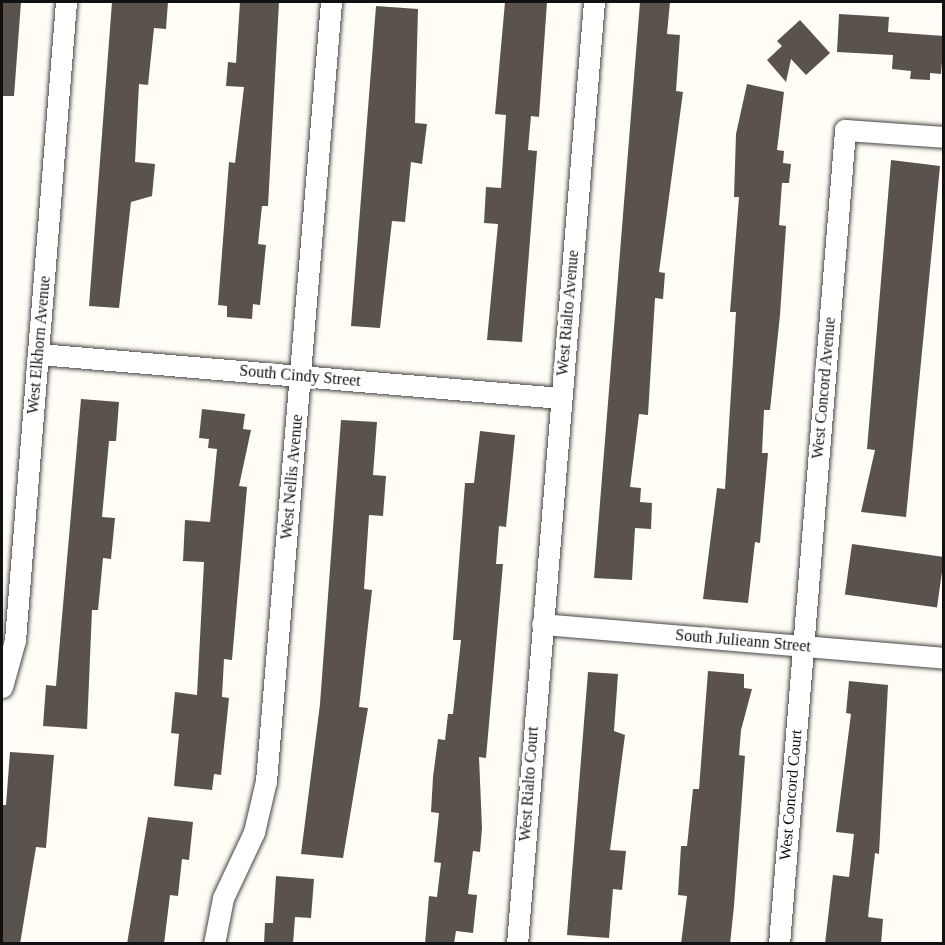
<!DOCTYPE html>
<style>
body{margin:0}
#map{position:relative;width:945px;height:945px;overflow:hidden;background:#fffdf5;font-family:"Times New Roman",serif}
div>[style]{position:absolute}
.building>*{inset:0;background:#5a524d;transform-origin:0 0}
.roads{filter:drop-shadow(0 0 2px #444) drop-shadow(0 0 2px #444)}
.minor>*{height:21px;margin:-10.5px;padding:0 10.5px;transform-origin:10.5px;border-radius:10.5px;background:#fff}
span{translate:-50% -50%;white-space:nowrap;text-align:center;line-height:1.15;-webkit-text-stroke:6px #fff;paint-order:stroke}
.street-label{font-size:16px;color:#111}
.frame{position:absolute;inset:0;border:3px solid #111;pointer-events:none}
</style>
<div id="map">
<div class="building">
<i style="clip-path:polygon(2px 2px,21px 2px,14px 96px,2px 96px)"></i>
<i style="clip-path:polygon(112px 2px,168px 2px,166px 29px,154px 28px,148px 85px,139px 84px,135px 162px,155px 164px,152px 196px,131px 202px,119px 308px,89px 306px)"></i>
<i style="clip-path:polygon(240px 2px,279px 2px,268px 206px,262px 206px,258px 244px,266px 245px,260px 305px,253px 304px,252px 319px,227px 317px,227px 306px,218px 305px,229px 162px,235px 163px,244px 87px,226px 86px,228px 62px,236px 63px)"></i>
<i style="clip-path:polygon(505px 2px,547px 2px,539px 117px,531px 116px,528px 150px,537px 151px,522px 342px,487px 340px,498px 224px,484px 223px,486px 187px,501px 188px,506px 115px,495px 114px)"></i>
<i style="clip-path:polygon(640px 2px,670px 2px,667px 34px,680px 35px,676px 91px,683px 92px,659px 272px,665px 273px,663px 299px,655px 298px,648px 415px,639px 414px,630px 487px,641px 488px,640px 502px,652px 503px,651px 529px,635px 528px,632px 580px,594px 578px)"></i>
<i style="clip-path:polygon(376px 6px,418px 9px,415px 123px,427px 124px,422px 164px,411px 162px,405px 222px,392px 221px,380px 328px,351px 326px)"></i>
<i style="clip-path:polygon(839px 14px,889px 17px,888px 32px,944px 36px,941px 74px,930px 73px,930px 80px,910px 79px,911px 71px,892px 69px,893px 55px,837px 52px)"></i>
<i style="clip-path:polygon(800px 20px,830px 53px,806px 75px,791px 59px,786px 82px,767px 60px,782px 46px,777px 41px)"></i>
<i style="clip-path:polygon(747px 84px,784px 92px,777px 150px,784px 151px,783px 163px,791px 164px,789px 183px,782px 183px,779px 225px,786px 226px,780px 315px,770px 410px,764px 410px,762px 453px,768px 453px,760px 543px,755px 542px,748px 603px,703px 599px,717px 488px,725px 489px,736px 312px,730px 312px,739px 197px,734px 197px,736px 134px)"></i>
<i style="clip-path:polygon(891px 160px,940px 166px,906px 517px,861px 512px,875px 450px,867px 449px)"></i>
<i style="clip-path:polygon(81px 399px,119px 402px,116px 441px,109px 441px,102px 517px,115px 518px,111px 559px,103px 558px,98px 610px,92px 610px,87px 729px,43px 726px,46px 685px,56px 686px)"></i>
<i style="clip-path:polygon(202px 409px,245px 414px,243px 429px,251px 430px,239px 486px,247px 487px,232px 660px,224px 659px,222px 697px,229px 698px,221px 775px,214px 774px,212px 790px,174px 786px,179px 734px,171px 733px,175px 692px,197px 695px,204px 562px,183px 561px,185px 520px,210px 522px,217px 449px,208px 448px,209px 439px,199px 438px)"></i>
<i style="clip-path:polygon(341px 420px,377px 422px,373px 475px,386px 476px,383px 516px,369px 515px,364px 589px,372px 590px,359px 707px,368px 708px,343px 858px,301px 854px,320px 704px)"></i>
<i style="clip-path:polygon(480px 431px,515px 435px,506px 527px,499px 526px,496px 564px,503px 564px,486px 758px,479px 757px,482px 828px,480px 852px,473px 851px,468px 894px,477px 895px,473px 933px,456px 931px,454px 944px,425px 944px,429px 896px,437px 897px,441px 863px,434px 862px,439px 813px,431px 812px,433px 777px,438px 739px,445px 740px,448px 714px,453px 714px,461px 640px,453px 640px,465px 483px,474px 483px)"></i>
<i style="left:852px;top:544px;width:93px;height:51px;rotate:8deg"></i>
<i style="clip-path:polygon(708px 671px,744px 674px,744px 688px,752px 689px,741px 730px,739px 755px,745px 756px,734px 906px,730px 944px,681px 944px,687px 896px,678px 895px,681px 846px,687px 846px,693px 789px,699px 789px)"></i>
<i style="clip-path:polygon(588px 672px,618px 674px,614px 731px,625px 735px,610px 850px,626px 851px,622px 890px,613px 889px,609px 938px,567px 935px)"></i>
<i style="clip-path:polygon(849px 681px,888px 685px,879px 854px,875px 853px,868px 917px,883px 919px,881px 944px,825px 944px,833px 875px,849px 877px,854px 834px,836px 832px,851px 714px,846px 713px)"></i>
<i style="clip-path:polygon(10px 752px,54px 755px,46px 848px,36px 847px,20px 944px,2px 944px,2px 805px,6px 805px)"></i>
<i style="clip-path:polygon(148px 817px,193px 822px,189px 860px,182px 859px,178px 896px,170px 895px,164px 944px,127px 944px)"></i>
<i style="clip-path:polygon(276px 876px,314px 879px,311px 918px,295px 917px,293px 944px,264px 944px,265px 923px,273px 923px)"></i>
</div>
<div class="roads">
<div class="minor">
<i style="left:39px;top:354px;width:524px;rotate:4.82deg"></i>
<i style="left:542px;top:624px;width:403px;rotate:4.8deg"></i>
<i style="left:2px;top:687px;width:49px;rotate:-74.5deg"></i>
<i style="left:15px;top:640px;width:640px;rotate:-85.43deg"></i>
<i style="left:214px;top:944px;width:47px;rotate:-78.9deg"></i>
<i style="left:223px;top:898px;width:73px;rotate:-64.8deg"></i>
<i style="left:254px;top:832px;width:52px;rotate:-76.8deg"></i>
<i style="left:266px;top:781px;width:782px;rotate:-85.23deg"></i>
<i style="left:517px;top:944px;width:945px;rotate:-85.33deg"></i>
<i style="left:779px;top:944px;width:817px;rotate:-85.36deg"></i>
<i style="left:845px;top:130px;width:99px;rotate:4deg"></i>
</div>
</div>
<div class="street-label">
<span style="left:568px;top:313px;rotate:-85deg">West Rialto Avenue</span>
<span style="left:39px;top:345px;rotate:-85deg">West Elkhorn Avenue</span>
<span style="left:300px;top:376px;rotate:5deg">South Cindy Street</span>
<span style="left:824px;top:388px;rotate:-85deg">West Concord Avenue</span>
<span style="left:292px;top:477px;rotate:-85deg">West Nellis Avenue</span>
<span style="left:743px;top:641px;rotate:5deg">South Julieann Street</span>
<span style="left:529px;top:784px;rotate:-86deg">West Rialto Court</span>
<span style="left:791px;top:795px;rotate:-85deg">West Concord Court</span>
</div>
<div class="frame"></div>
</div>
